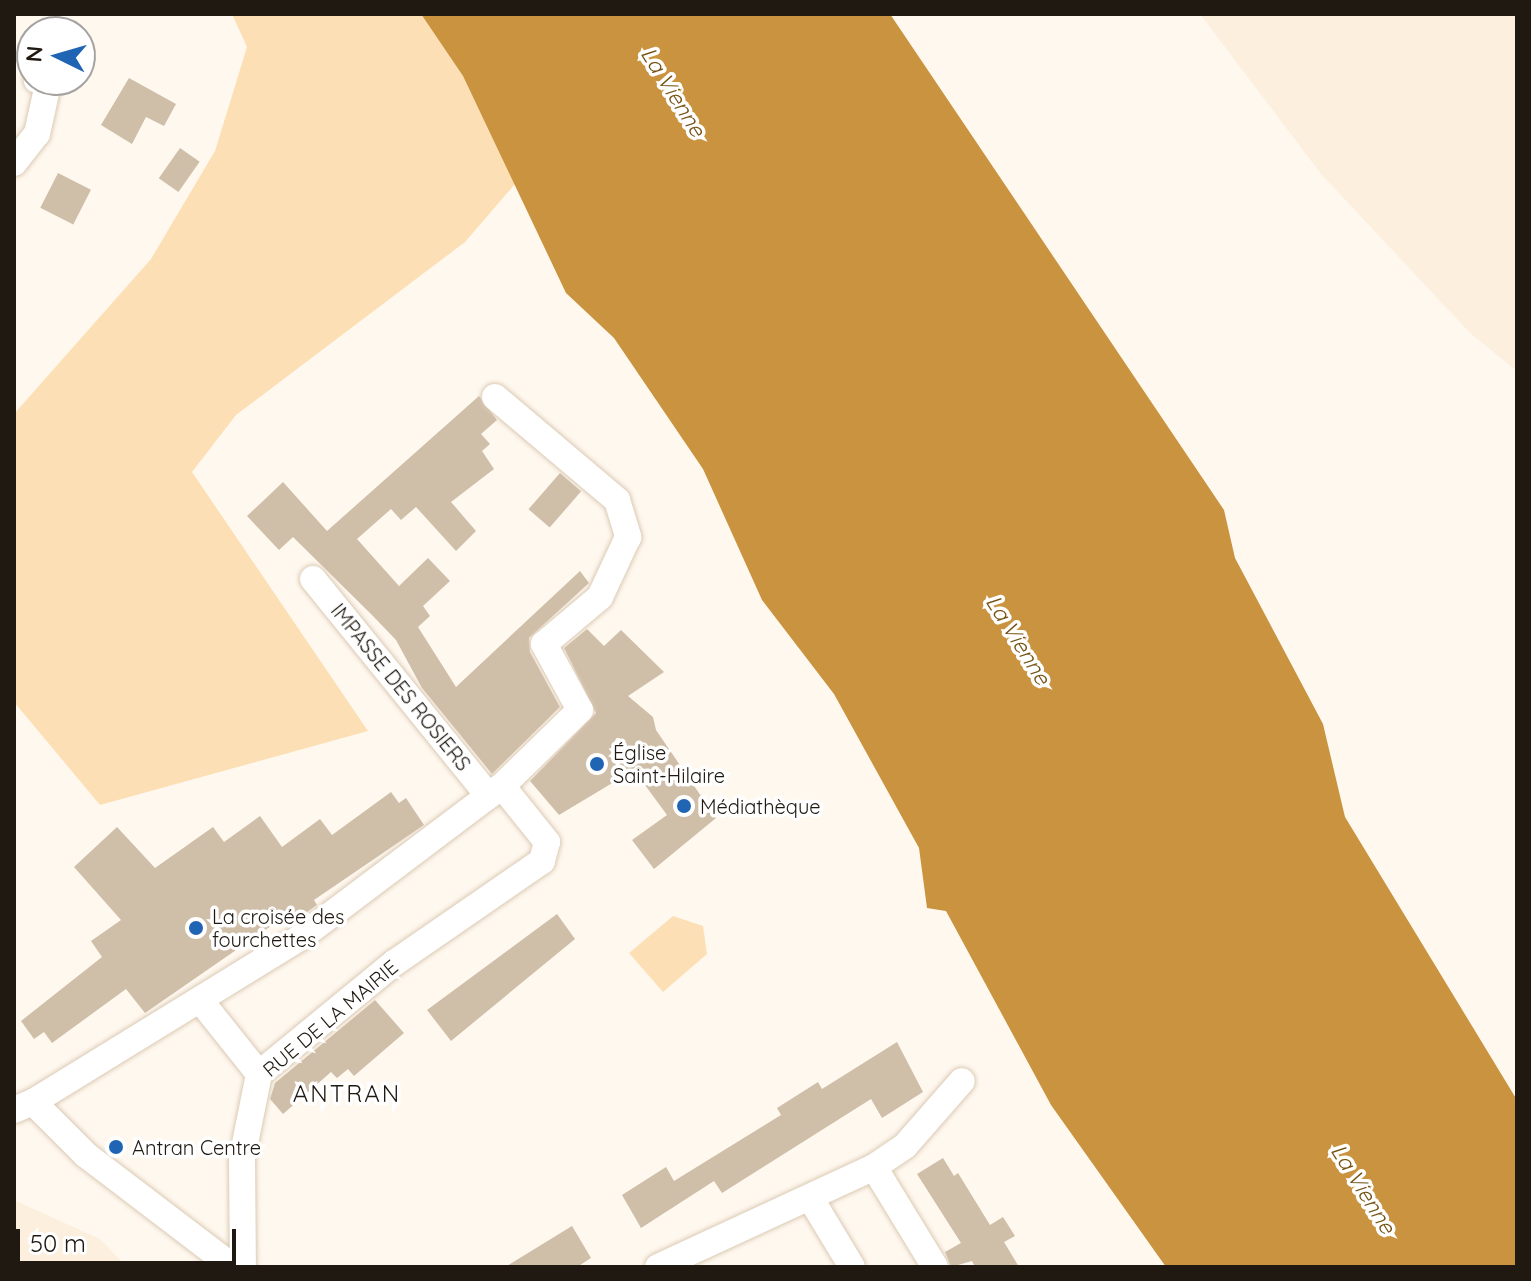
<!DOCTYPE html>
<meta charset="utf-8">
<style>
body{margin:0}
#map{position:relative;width:1531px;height:1281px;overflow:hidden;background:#fff8ef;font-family:Quicksand,sans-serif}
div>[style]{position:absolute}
.built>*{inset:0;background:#fdefde}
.green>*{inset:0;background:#fddfb5}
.water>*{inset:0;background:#c9933f}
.building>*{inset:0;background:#cfbea8;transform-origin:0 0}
.roads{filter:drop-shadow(0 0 2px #dbcab4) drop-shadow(0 0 2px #dbcab4)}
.minor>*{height:26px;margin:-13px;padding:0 13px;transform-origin:13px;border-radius:13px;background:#fff}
.dots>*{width:22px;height:22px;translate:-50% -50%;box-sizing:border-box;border:4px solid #fff;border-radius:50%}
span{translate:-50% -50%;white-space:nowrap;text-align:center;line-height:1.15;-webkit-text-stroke:7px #fff;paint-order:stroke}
.street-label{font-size:20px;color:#1f1911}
.poi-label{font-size:20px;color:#1f1911}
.left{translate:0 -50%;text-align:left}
.water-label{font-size:22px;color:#745010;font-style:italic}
.quarter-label{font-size:24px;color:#1f1911;letter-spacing:2px}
.frame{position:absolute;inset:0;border:16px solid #1f1911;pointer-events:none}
.north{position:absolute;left:16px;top:16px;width:80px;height:80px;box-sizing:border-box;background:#fff;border:2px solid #a5a3a0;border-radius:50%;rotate:275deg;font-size:22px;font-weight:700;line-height:32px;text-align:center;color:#1f1911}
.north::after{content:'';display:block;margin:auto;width:28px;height:36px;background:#2064b4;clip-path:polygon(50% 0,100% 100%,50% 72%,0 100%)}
.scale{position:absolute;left:16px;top:1229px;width:220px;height:36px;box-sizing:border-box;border:4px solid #1f1911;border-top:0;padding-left:10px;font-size:24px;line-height:28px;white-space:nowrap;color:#1f1911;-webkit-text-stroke:6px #fff;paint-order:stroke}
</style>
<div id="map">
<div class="built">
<i style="clip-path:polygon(1200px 14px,1517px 14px,1517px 371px,1471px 334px,1321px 174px)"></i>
<i style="clip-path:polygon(14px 1200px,100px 1239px,127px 1267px,14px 1267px)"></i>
</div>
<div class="green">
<i style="clip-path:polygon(232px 14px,421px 14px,463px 76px,515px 184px,465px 242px,236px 415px,192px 472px,368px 731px,100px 805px,14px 702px,14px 414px,151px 259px,215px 151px,247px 47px)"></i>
<i style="clip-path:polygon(673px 916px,703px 926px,707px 954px,663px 992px,629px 953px)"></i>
</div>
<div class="water">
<i style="clip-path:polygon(421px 14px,890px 14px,1224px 510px,1235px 558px,1323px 724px,1345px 817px,1517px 1100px,1517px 1267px,1166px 1267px,1051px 1105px,946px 911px,927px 908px,919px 848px,834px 694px,762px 600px,703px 469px,614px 338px,566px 293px,463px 76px)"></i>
</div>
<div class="building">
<i style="clip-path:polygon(129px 78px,176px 104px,164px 126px,146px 117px,132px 144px,101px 125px)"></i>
<i style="left:180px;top:148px;width:24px;height:37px;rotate:35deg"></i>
<i style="left:58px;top:173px;width:37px;height:39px;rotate:27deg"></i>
<i style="clip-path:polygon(479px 396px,497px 420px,481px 434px,490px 444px,482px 451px,494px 469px,451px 502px,476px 531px,456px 551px,416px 507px,401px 520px,391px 509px,357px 539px,399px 586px,428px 558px,450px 581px,423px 606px,430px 616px,418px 627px,456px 687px,580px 571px,589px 583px,529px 638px,530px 652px,560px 707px,492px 774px,422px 688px,396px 640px,373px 616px,293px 537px,279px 550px,247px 516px,283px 482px,327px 531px)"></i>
<i style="left:560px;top:473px;width:28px;height:48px;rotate:41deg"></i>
<i style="clip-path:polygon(587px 629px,604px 646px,621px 630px,664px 672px,628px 696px,653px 717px,656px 730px,716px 818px,654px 869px,632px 840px,667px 815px,634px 770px,559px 815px,530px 781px,596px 713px,564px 648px)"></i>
<i style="clip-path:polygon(391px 792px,399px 803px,406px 798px,424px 825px,314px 900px,317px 905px,303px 915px,297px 919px,293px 913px,271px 926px,145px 1013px,126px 989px,52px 1043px,44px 1032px,34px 1039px,21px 1021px,102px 957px,91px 941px,121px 920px,74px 867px,117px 827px,155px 868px,213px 827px,224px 842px,260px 816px,282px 847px,320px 819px,332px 835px)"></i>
<i style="clip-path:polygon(557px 914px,575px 939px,451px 1041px,427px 1010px)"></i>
<i style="clip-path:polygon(375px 1000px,404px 1033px,354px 1076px,348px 1069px,337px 1078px,331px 1072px,283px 1114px,270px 1099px,275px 1083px)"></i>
<i style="clip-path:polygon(897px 1042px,923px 1092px,882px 1118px,871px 1099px,722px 1193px,714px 1181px,641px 1228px,622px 1195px,666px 1167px,674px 1181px,781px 1115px,777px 1108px,818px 1082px,822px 1089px)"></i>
<i style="clip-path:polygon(943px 1158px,954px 1176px,958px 1173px,990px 1225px,1003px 1217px,1015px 1236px,1004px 1242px,1019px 1267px,975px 1267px,972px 1261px,951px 1267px,945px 1252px,961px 1243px,917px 1174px)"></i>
<i style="clip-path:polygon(572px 1226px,591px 1258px,577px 1267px,505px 1267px)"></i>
</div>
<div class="roads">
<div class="minor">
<i style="left:14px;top:163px;width:37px;rotate:-52deg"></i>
<i style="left:37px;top:134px;width:51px;rotate:-77.6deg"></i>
<i style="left:48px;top:84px;width:12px;rotate:-160deg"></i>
<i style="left:495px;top:397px;width:160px;rotate:40.2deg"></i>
<i style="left:617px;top:500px;width:39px;rotate:73deg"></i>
<i style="left:628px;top:537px;width:66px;rotate:115deg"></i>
<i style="left:600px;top:597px;width:73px;rotate:140deg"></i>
<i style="left:544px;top:644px;width:75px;rotate:61.4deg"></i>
<i style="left:580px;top:710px;width:109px;rotate:135.7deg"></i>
<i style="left:313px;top:579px;width:279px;rotate:51deg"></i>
<i style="left:200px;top:1000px;width:95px;rotate:51.4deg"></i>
<i style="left:33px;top:1102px;width:313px;rotate:-31.6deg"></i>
<i style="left:300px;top:938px;width:253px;rotate:-37deg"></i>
<i style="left:502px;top:786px;width:72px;rotate:51.2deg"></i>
<i style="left:547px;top:842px;width:20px;rotate:105deg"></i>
<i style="left:542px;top:861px;width:180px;rotate:145.4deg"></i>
<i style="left:394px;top:963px;width:175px;rotate:140.6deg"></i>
<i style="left:259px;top:1074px;width:86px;rotate:101.4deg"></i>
<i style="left:242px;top:1158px;width:109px;rotate:89.5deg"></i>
<i style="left:14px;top:1110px;width:21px;rotate:-23deg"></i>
<i style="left:33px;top:1102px;width:75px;rotate:45deg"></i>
<i style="left:86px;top:1155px;width:185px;rotate:37.3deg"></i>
<i style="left:874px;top:1167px;width:37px;rotate:-34deg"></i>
<i style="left:905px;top:1146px;width:86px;rotate:-48.8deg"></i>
<i style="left:811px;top:1199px;width:79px;rotate:58.9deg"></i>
<i style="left:658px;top:1267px;width:238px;rotate:-24.8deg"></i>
<i style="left:874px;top:1167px;width:117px;rotate:58.6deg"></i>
</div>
</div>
<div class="dots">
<i style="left:597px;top:764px;background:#2064b4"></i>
<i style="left:684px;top:806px;background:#2064b4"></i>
<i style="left:196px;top:928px;background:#2064b4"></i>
<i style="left:116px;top:1147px;background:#2064b4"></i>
</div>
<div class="street-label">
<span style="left:401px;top:687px;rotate:51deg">IMPASSE DES ROSIERS</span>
<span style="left:330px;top:1018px;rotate:-40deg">RUE DE LA MAIRIE</span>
</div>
<div class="poi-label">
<span class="left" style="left:613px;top:764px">Église<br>Saint-Hilaire</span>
<span class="left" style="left:700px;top:806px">Médiathèque</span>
<span class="left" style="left:212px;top:928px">La croisée des<br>fourchettes</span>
<span class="left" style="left:132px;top:1147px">Antran Centre</span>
</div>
<div class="water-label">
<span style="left:673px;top:92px;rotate:58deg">La Vienne</span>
<span style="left:1018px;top:640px;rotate:58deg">La Vienne</span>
<span style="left:1363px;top:1189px;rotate:58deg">La Vienne</span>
</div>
<div class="quarter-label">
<span style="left:347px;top:1094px">ANTRAN</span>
</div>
<div class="frame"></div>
<div class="north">N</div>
<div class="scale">50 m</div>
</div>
